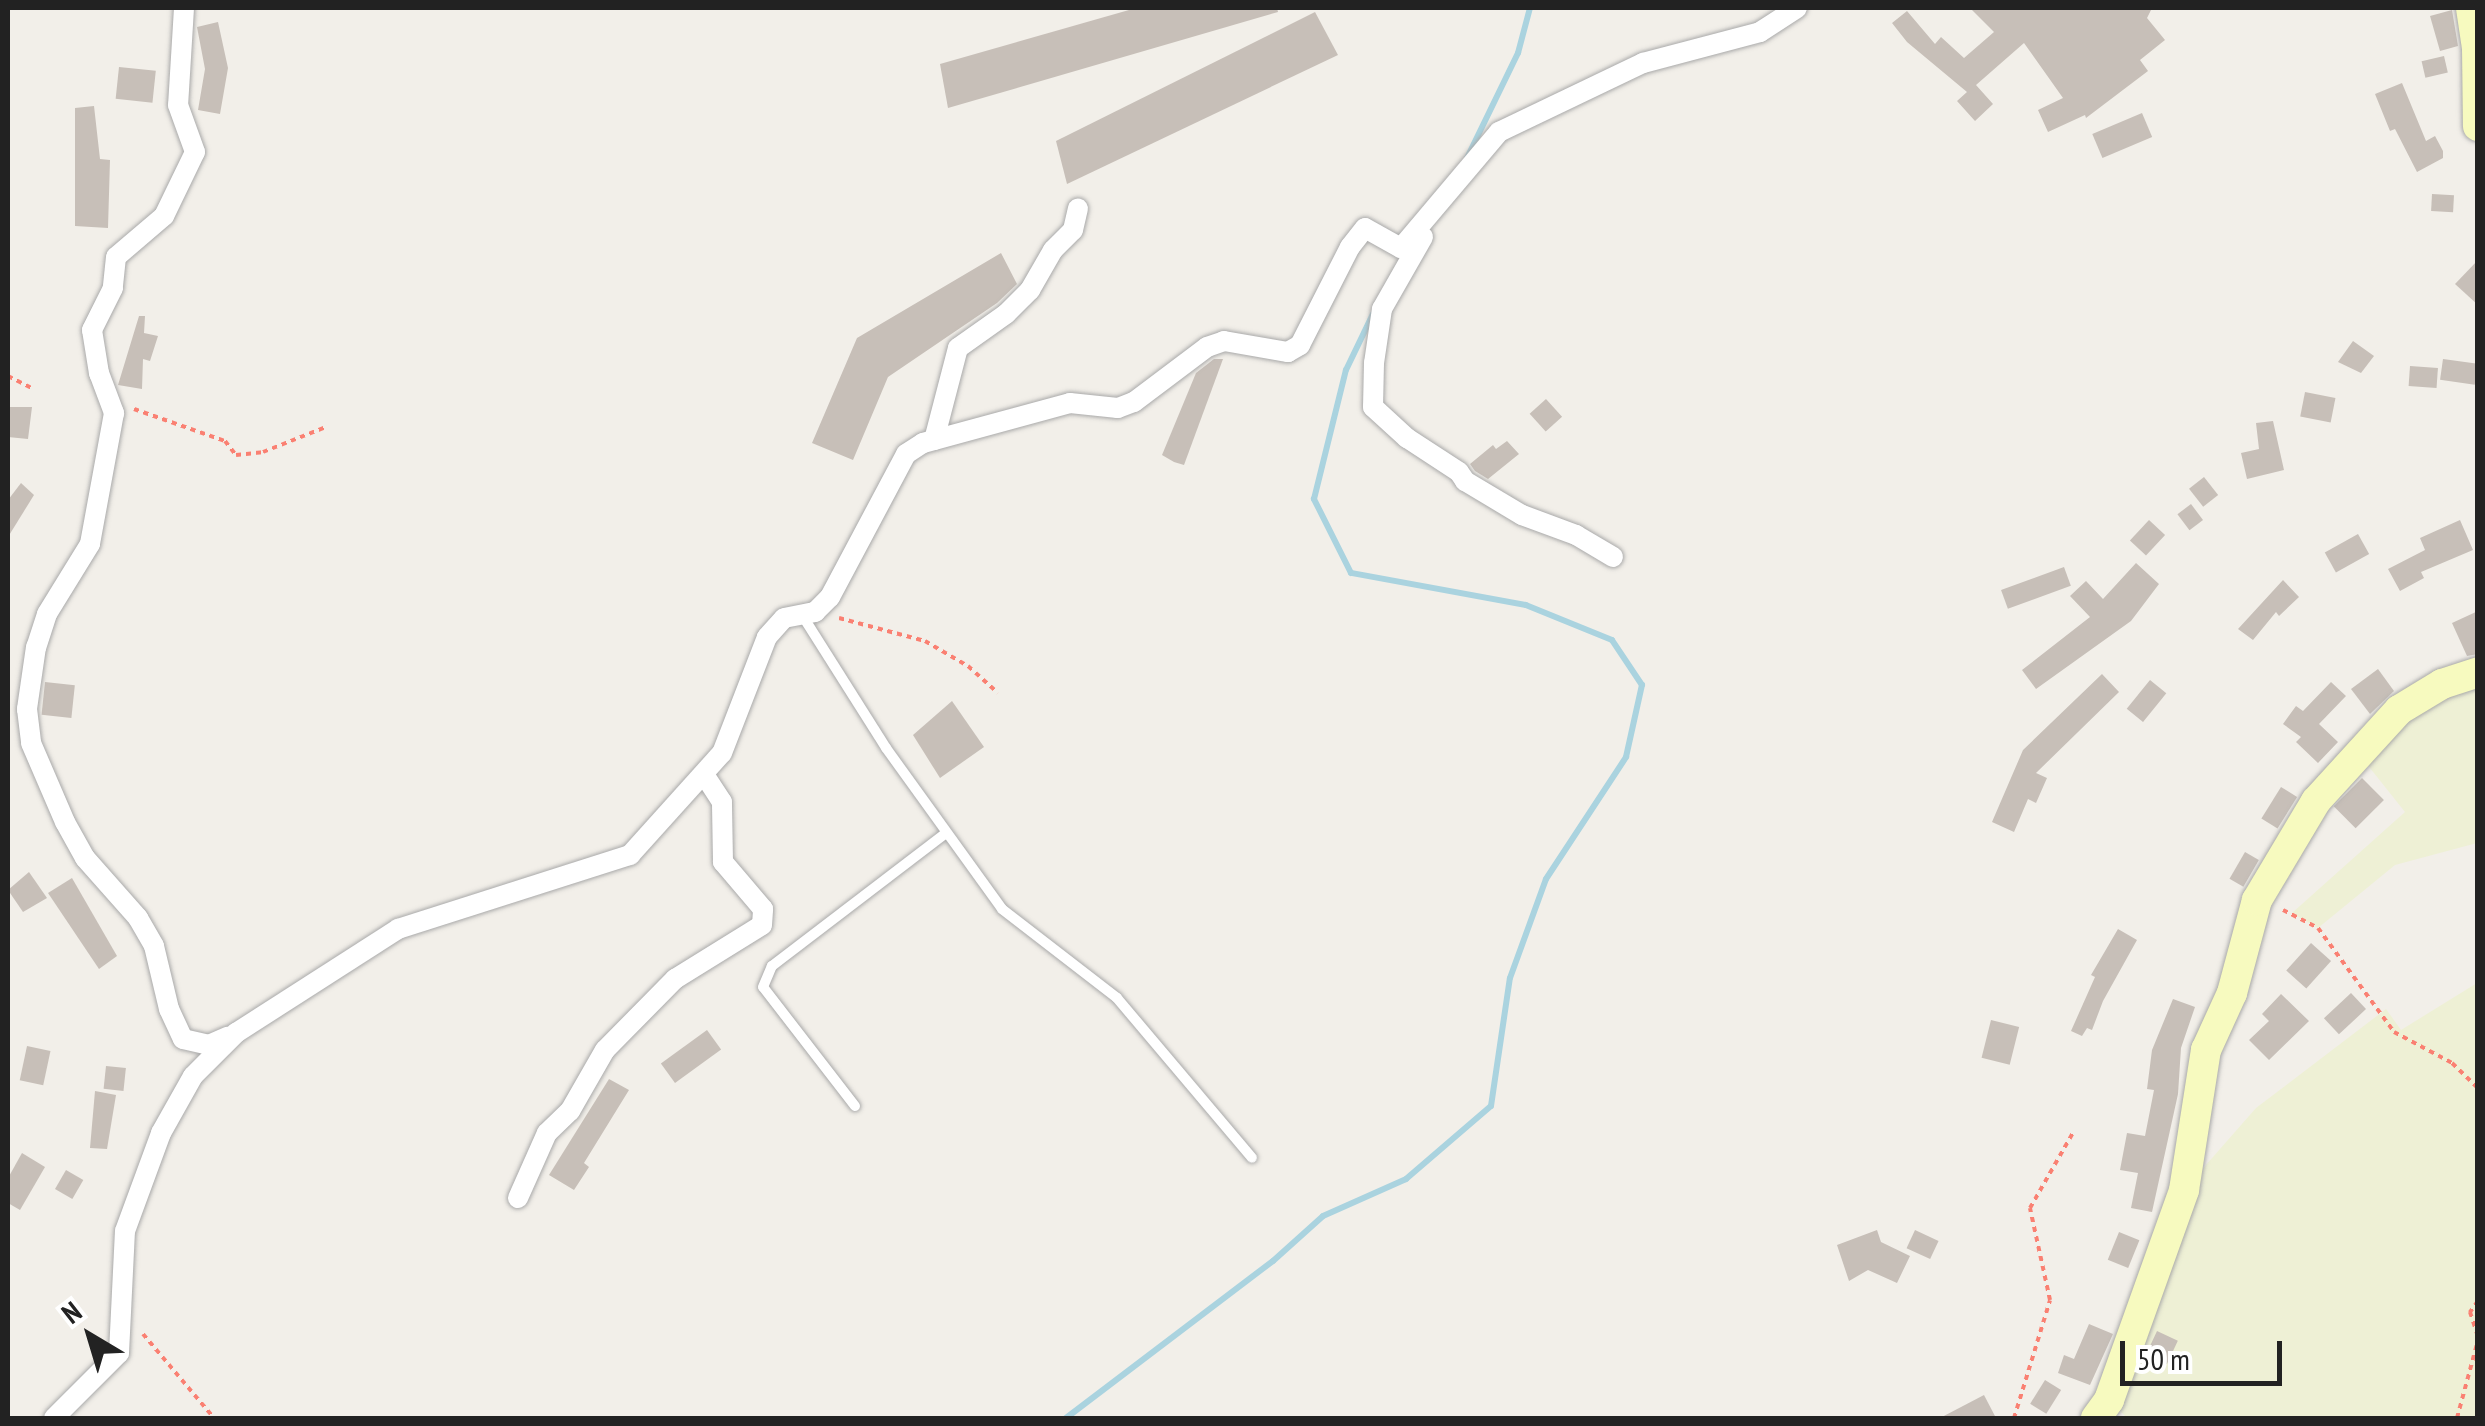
<!DOCTYPE html>
<style>
body{margin:0}
#map{position:relative;width:2485px;height:1426px;overflow:hidden;background:#f2efe9;font-family:"PT Sans Narrow",sans-serif}
div>[style]{position:absolute}
.farmland>*{inset:0;background:#eef0d5}
.stream>*{height:6px;margin:-3px;padding:0 3px;transform-origin:3px;border-radius:3px;background:#aad3df}
.building>*{inset:0;background:#c7bfb8;transform-origin:0 0}
.path>*{height:4px;margin-top:-2px;transform-origin:0;background:repeating-linear-gradient(90deg,#fa8072 0 5px,transparent 0 10px)}
.roads{filter:drop-shadow(0 0 2px #a9a9a9) drop-shadow(0 0 2px #a9a9a9)}
.lane>*{height:10px;margin:-5px;padding:0 5px;transform-origin:5px;border-radius:5px;background:#fff}
.street>*{height:20px;margin:-10px;padding:0 10px;transform-origin:10px;border-radius:10px;background:#fff}
.secondary>*{height:30px;margin:-15px;padding:0 15px;transform-origin:15px;border-radius:15px;background:#f7fabf}
span{translate:-50% -50%;white-space:nowrap;text-align:center;line-height:1.15;-webkit-text-stroke:8px #fff;paint-order:stroke}
.frame{position:absolute;inset:0;border:10px solid #222;pointer-events:none}
.north{position:absolute;left:40px;top:1286px;width:100px;height:100px;-webkit-text-stroke:8px #fff;paint-order:stroke;rotate:322deg;font-size:28px;font-weight:700;line-height:40px;text-align:center;color:#222}
.north::after{content:'';display:block;margin:auto;width:35px;height:45px;background:#222;clip-path:polygon(50% 0,100% 100%,50% 72%,0 100%)}
.scale{position:absolute;left:2120px;top:1341px;width:162px;height:45px;box-sizing:border-box;border:5px solid #222;border-top:0;padding-left:12px;font-size:30px;line-height:35px;white-space:nowrap;color:#222;-webkit-text-stroke:8px #fff;paint-order:stroke}
</style>
<div id="map">
<div class="farmland">
<i style="clip-path:polygon(2477px 672px,2477px 843px,2395px 865px,2318px 928px,2292px 913px,2405px 812px,2358px 753px)"></i>
<i style="clip-path:polygon(2477px 983px,2477px 1418px,2127px 1418px,2109px 1400px,2184px 1190px,2256px 1108px,2386px 1009px,2401px 1030px)"></i>
</div>
<div class="stream">
<i style="left:1467px;top:158px;width:117px;rotate:-64.1deg"></i>
<i style="left:1518px;top:53px;width:47px;rotate:-75.1deg"></i>
<i style="left:1066px;top:1418px;width:260px;rotate:-37.2deg"></i>
<i style="left:1273px;top:1261px;width:67px;rotate:-42deg"></i>
<i style="left:1323px;top:1216px;width:91px;rotate:-24deg"></i>
<i style="left:1406px;top:1179px;width:112px;rotate:-40.7deg"></i>
<i style="left:1491px;top:1106px;width:129px;rotate:-81.6deg"></i>
<i style="left:1510px;top:978px;width:105px;rotate:-70deg"></i>
<i style="left:1546px;top:879px;width:146px;rotate:-56.7deg"></i>
<i style="left:1626px;top:757px;width:74px;rotate:-77.5deg"></i>
<i style="left:1642px;top:685px;width:54px;rotate:-123.7deg"></i>
<i style="left:1612px;top:640px;width:93px;rotate:-157.9deg"></i>
<i style="left:1526px;top:605px;width:178px;rotate:-169.6deg"></i>
<i style="left:1351px;top:573px;width:83px;rotate:-116.6deg"></i>
<i style="left:1314px;top:499px;width:133px;rotate:-76.1deg"></i>
<i style="left:1346px;top:370px;width:62px;rotate:-64.3deg"></i>
</div>
<div class="building">
<i style="clip-path:polygon(1136px 8px,1277px 8px,1278px 12px,948px 108px,940px 64px)"></i>
<i style="clip-path:polygon(1970px 8px,2152px 8px,2147px 18px,2165px 40px,2140px 60px,2148px 71px,2086px 118px,2085px 115px,2048px 132px,2038px 110px,2063px 98px,2024px 43px,1976px 85px,1993px 104px,1975px 121px,1957px 101px,1967px 92px,1907px 42px,1892px 23px,1907px 11px,1935px 44px,1941px 37px,1964px 58px,1994px 32px)"></i>
<i style="clip-path:polygon(2452px 10px,2458px 46px,2440px 51px,2430px 16px)"></i>
<i style="clip-path:polygon(1315px 12px,1338px 55px,1067px 184px,1056px 141px)"></i>
<i style="clip-path:polygon(218px 22px,228px 68px,220px 114px,198px 110px,205px 69px,197px 27px)"></i>
<i style="left:2444px;top:56px;width:17px;height:23px;rotate:77deg"></i>
<i style="left:119px;top:67px;width:37px;height:32px;rotate:6deg"></i>
<i style="clip-path:polygon(2402px 83px,2426px 141px,2435px 136px,2443px 151px,2443px 158px,2417px 172px,2395px 129px,2390px 131px,2375px 94px)"></i>
<i style="clip-path:polygon(94px 106px,100px 159px,110px 160px,108px 228px,75px 226px,75px 108px)"></i>
<i style="left:2142px;top:113px;width:26px;height:54px;rotate:67deg"></i>
<i style="left:2432px;top:194px;width:22px;height:17px;rotate:3deg"></i>
<i style="clip-path:polygon(1001px 253px,1017px 284px,997px 303px,888px 377px,853px 460px,812px 443px,857px 338px)"></i>
<i style="clip-path:polygon(2478px 260px,2478px 305px,2455px 284px)"></i>
<i style="clip-path:polygon(139px 316px,145px 316px,144px 333px,158px 336px,150px 361px,143px 359px,142px 389px,118px 385px)"></i>
<i style="clip-path:polygon(2353px 341px,2374px 356px,2361px 373px,2338px 362px)"></i>
<i style="clip-path:polygon(1214px 359px,1223px 359px,1184px 465px,1174px 462px,1162px 455px,1196px 373px)"></i>
<i style="left:2443px;top:359px;width:35px;height:21px;rotate:8deg"></i>
<i style="left:2410px;top:366px;width:28px;height:20px;rotate:4deg"></i>
<i style="left:2305px;top:392px;width:31px;height:25px;rotate:11deg"></i>
<i style="left:1546px;top:399px;width:24px;height:22px;rotate:48deg"></i>
<i style="clip-path:polygon(10px 407px,32px 407px,28px 439px,8px 437px)"></i>
<i style="clip-path:polygon(2273px 421px,2284px 470px,2247px 479px,2241px 453px,2259px 449px,2256px 423px)"></i>
<i style="clip-path:polygon(1507px 441px,1519px 454px,1488px 479px,1475px 471px,1470px 464px,1493px 445px,1496px 449px)"></i>
<i style="left:2204px;top:477px;width:23px;height:19px;rotate:52deg"></i>
<i style="clip-path:polygon(21px 483px,34px 495px,8px 537px,8px 500px)"></i>
<i style="left:2191px;top:504px;width:20px;height:17px;rotate:53deg"></i>
<i style="left:2149px;top:520px;width:22px;height:28px;rotate:43deg"></i>
<i style="clip-path:polygon(2460px 520px,2473px 550px,2421px 572px,2424px 578px,2400px 591px,2388px 569px,2425px 550px,2420px 538px)"></i>
<i style="left:2358px;top:534px;width:23px;height:38px;rotate:61deg"></i>
<i style="clip-path:polygon(2136px 563px,2159px 584px,2131px 621px,2036px 689px,2022px 670px,2090px 617px,2070px 596px,2086px 581px,2103px 599px)"></i>
<i style="left:2064px;top:567px;width:20px;height:67px;rotate:70deg"></i>
<i style="clip-path:polygon(2283px 580px,2299px 597px,2279px 616px,2276px 612px,2253px 640px,2238px 629px)"></i>
<i style="clip-path:polygon(2478px 611px,2478px 654px,2467px 656px,2452px 623px)"></i>
<i style="clip-path:polygon(2378px 669px,2394px 691px,2370px 714px,2351px 689px)"></i>
<i style="clip-path:polygon(2102px 674px,2119px 692px,2036px 773px,2047px 778px,2036px 803px,2028px 799px,2014px 832px,1992px 822px,2023px 750px)"></i>
<i style="left:2150px;top:680px;width:21px;height:37px;rotate:39deg"></i>
<i style="left:45px;top:682px;width:30px;height:33px;rotate:6deg"></i>
<i style="clip-path:polygon(2331px 682px,2346px 696px,2319px 724px,2338px 742px,2318px 763px,2296px 742px,2301px 737px,2283px 724px,2296px 706px,2303px 711px)"></i>
<i style="clip-path:polygon(952px 701px,984px 747px,940px 778px,913px 735px)"></i>
<i style="left:2362px;top:778px;width:31px;height:40px;rotate:45deg"></i>
<i style="left:2281px;top:787px;width:19px;height:37px;rotate:32deg"></i>
<i style="left:2245px;top:852px;width:16px;height:31px;rotate:30deg"></i>
<i style="clip-path:polygon(29px 872px,47px 898px,23px 912px,8px 890px)"></i>
<i style="clip-path:polygon(72px 878px,117px 956px,99px 969px,48px 893px)"></i>
<i style="clip-path:polygon(2118px 929px,2137px 940px,2103px 1001px,2092px 1030px,2087px 1028px,2082px 1036px,2071px 1031px,2095px 977px,2091px 975px)"></i>
<i style="left:2311px;top:943px;width:27px;height:37px;rotate:42deg"></i>
<i style="left:2351px;top:993px;width:22px;height:37px;rotate:47deg"></i>
<i style="clip-path:polygon(2281px 994px,2309px 1021px,2269px 1060px,2249px 1040px,2269px 1021px,2262px 1014px)"></i>
<i style="clip-path:polygon(2173px 999px,2195px 1007px,2181px 1048px,2178px 1094px,2152px 1212px,2131px 1208px,2138px 1173px,2120px 1170px,2127px 1133px,2145px 1136px,2154px 1090px,2147px 1089px,2152px 1050px)"></i>
<i style="left:1991px;top:1020px;width:29px;height:39px;rotate:14deg"></i>
<i style="left:707px;top:1030px;width:24px;height:57px;rotate:54deg"></i>
<i style="left:27px;top:1046px;width:24px;height:35px;rotate:12deg"></i>
<i style="left:106px;top:1066px;width:20px;height:23px;rotate:6deg"></i>
<i style="clip-path:polygon(609px 1079px,629px 1090px,584px 1163px,589px 1167px,574px 1190px,549px 1175px)"></i>
<i style="clip-path:polygon(95px 1091px,116px 1095px,107px 1149px,90px 1148px)"></i>
<i style="clip-path:polygon(22px 1153px,45px 1167px,20px 1210px,8px 1203px,8px 1178px)"></i>
<i style="left:66px;top:1170px;width:20px;height:22px;rotate:30deg"></i>
<i style="clip-path:polygon(1877px 1230px,1881px 1242px,1910px 1256px,1897px 1283px,1868px 1270px,1849px 1281px,1837px 1245px)"></i>
<i style="left:1915px;top:1230px;width:26px;height:20px;rotate:25deg"></i>
<i style="left:2119px;top:1232px;width:22px;height:30px;rotate:22deg"></i>
<i style="clip-path:polygon(2089px 1324px,2113px 1334px,2090px 1385px,2058px 1373px,2064px 1355px,2074px 1359px)"></i>
<i style="left:2157px;top:1331px;width:23px;height:26px;rotate:25deg"></i>
<i style="left:2045px;top:1380px;width:19px;height:28px;rotate:32deg"></i>
<i style="clip-path:polygon(1984px 1395px,1996px 1418px,1940px 1418px)"></i>
</div>
<div class="path">
<i style="left:8px;top:376px;width:27px;rotate:27deg"></i>
<i style="left:134px;top:409px;width:96px;rotate:19.4deg"></i>
<i style="left:225px;top:441px;width:18px;rotate:52deg"></i>
<i style="left:236px;top:455px;width:27px;rotate:-6deg"></i>
<i style="left:263px;top:452px;width:68px;rotate:-21.6deg"></i>
<i style="left:839px;top:618px;width:89px;rotate:15deg"></i>
<i style="left:925px;top:641px;width:50px;rotate:30.2deg"></i>
<i style="left:968px;top:666px;width:40px;rotate:42deg"></i>
<i style="left:2283px;top:910px;width:39px;rotate:27deg"></i>
<i style="left:2318px;top:928px;width:129px;rotate:53.8deg"></i>
<i style="left:2394px;top:1032px;width:66px;rotate:28.1deg"></i>
<i style="left:2452px;top:1063px;width:36px;rotate:44deg"></i>
<i style="left:2478px;top:1301px;width:14px;rotate:126deg"></i>
<i style="left:2470px;top:1312px;width:25px;rotate:72deg"></i>
<i style="left:143px;top:1334px;width:110px;rotate:49.8deg"></i>
<i style="left:2014px;top:1418px;width:123px;rotate:-73deg"></i>
<i style="left:2050px;top:1300px;width:94px;rotate:-102.3deg"></i>
<i style="left:2030px;top:1208px;width:89px;rotate:-60.3deg"></i>
<i style="left:2457px;top:1418px;width:81px;rotate:-74.9deg"></i>
</div>
<div class="roads">
<div class="lane">
<i style="left:802px;top:615px;width:157px;rotate:57.7deg"></i>
<i style="left:886px;top:748px;width:198px;rotate:54.2deg"></i>
<i style="left:1002px;top:909px;width:145px;rotate:37.7deg"></i>
<i style="left:1117px;top:998px;width:209px;rotate:49.8deg"></i>
<i style="left:855px;top:1106px;width:150px;rotate:-127.7deg"></i>
<i style="left:763px;top:987px;width:23px;rotate:-67deg"></i>
<i style="left:772px;top:966px;width:219px;rotate:-37.4deg"></i>
</div>
<div class="street">
<i style="left:184px;top:8px;width:97px;rotate:93.5deg"></i>
<i style="left:178px;top:105px;width:50px;rotate:70.1deg"></i>
<i style="left:195px;top:152px;width:71px;rotate:115.8deg"></i>
<i style="left:164px;top:216px;width:63px;rotate:139.5deg"></i>
<i style="left:116px;top:257px;width:31px;rotate:96deg"></i>
<i style="left:113px;top:288px;width:47px;rotate:116.6deg"></i>
<i style="left:92px;top:330px;width:44px;rotate:80.8deg"></i>
<i style="left:99px;top:373px;width:43px;rotate:69.4deg"></i>
<i style="left:114px;top:413px;width:133px;rotate:100.4deg"></i>
<i style="left:90px;top:544px;width:82px;rotate:121.6deg"></i>
<i style="left:47px;top:614px;width:35px;rotate:108deg"></i>
<i style="left:36px;top:647px;width:63px;rotate:98.3deg"></i>
<i style="left:27px;top:709px;width:34px;rotate:83deg"></i>
<i style="left:31px;top:743px;width:86px;rotate:66.7deg"></i>
<i style="left:65px;top:822px;width:41px;rotate:60.9deg"></i>
<i style="left:85px;top:858px;width:80px;rotate:48.5deg"></i>
<i style="left:138px;top:918px;width:32px;rotate:60deg"></i>
<i style="left:154px;top:946px;width:65px;rotate:76.6deg"></i>
<i style="left:169px;top:1009px;width:33px;rotate:65deg"></i>
<i style="left:183px;top:1039px;width:27px;rotate:13deg"></i>
<i style="left:209px;top:1045px;width:20px;rotate:-24deg"></i>
<i style="left:1423px;top:237px;width:83px;rotate:119.7deg"></i>
<i style="left:1382px;top:309px;width:55px;rotate:98.4deg"></i>
<i style="left:1374px;top:363px;width:44px;rotate:91.3deg"></i>
<i style="left:1373px;top:407px;width:46px;rotate:42.4deg"></i>
<i style="left:1407px;top:438px;width:62px;rotate:33.2deg"></i>
<i style="left:1459px;top:472px;width:11px;rotate:56deg"></i>
<i style="left:1465px;top:481px;width:66px;rotate:30.8deg"></i>
<i style="left:1522px;top:515px;width:58px;rotate:20.3deg"></i>
<i style="left:1576px;top:535px;width:43px;rotate:30.7deg"></i>
<i style="left:934px;top:440px;width:95px;rotate:-75.4deg"></i>
<i style="left:958px;top:348px;width:59px;rotate:-35.3deg"></i>
<i style="left:1006px;top:314px;width:34px;rotate:-45deg"></i>
<i style="left:1030px;top:290px;width:46px;rotate:-60.1deg"></i>
<i style="left:1053px;top:250px;width:28px;rotate:-45deg"></i>
<i style="left:1073px;top:230px;width:22px;rotate:-77deg"></i>
<i style="left:518px;top:1198px;width:71px;rotate:-66deg"></i>
<i style="left:547px;top:1133px;width:32px;rotate:-44deg"></i>
<i style="left:570px;top:1111px;width:70px;rotate:-60.2deg"></i>
<i style="left:605px;top:1050px;width:100px;rotate:-45.4deg"></i>
<i style="left:675px;top:979px;width:102px;rotate:-31.8deg"></i>
<i style="left:762px;top:925px;width:16px;rotate:-86deg"></i>
<i style="left:763px;top:909px;width:62px;rotate:-130.4deg"></i>
<i style="left:723px;top:862px;width:60px;rotate:-91deg"></i>
<i style="left:722px;top:802px;width:33px;rotate:-123deg"></i>
<i style="left:54px;top:1418px;width:92px;rotate:-45deg"></i>
<i style="left:119px;top:1353px;width:122px;rotate:-87.2deg"></i>
<i style="left:125px;top:1231px;width:104px;rotate:-69.8deg"></i>
<i style="left:161px;top:1133px;width:65px;rotate:-60.7deg"></i>
<i style="left:193px;top:1076px;width:61px;rotate:-45deg"></i>
<i style="left:236px;top:1033px;width:193px;rotate:-32.7deg"></i>
<i style="left:398px;top:929px;width:244px;rotate:-17.7deg"></i>
<i style="left:630px;top:855px;width:137px;rotate:-48deg"></i>
<i style="left:722px;top:753px;width:124px;rotate:-68.8deg"></i>
<i style="left:767px;top:637px;width:25px;rotate:-48deg"></i>
<i style="left:784px;top:618px;width:32px;rotate:-11deg"></i>
<i style="left:815px;top:612px;width:21px;rotate:-45deg"></i>
<i style="left:830px;top:597px;width:162px;rotate:-62deg"></i>
<i style="left:906px;top:454px;width:20px;rotate:-33deg"></i>
<i style="left:923px;top:443px;width:152px;rotate:-15.2deg"></i>
<i style="left:1070px;top:403px;width:48px;rotate:5.9deg"></i>
<i style="left:1118px;top:408px;width:17px;rotate:-21deg"></i>
<i style="left:1134px;top:402px;width:91px;rotate:-37deg"></i>
<i style="left:1207px;top:347px;width:18px;rotate:-19deg"></i>
<i style="left:1224px;top:341px;width:65px;rotate:9.8deg"></i>
<i style="left:1288px;top:352px;width:14px;rotate:-30deg"></i>
<i style="left:1300px;top:345px;width:110px;rotate:-63deg"></i>
<i style="left:1350px;top:247px;width:24px;rotate:-52deg"></i>
<i style="left:1365px;top:228px;width:41px;rotate:29.1deg"></i>
<i style="left:1401px;top:248px;width:152px;rotate:-49.8deg"></i>
<i style="left:1499px;top:132px;width:160px;rotate:-25.6deg"></i>
<i style="left:1643px;top:63px;width:121px;rotate:-14.8deg"></i>
<i style="left:1760px;top:32px;width:44px;rotate:-33deg"></i>
</div>
<div class="secondary">
<i style="left:2471px;top:8px;width:40px;rotate:81.5deg"></i>
<i style="left:2477px;top:48px;width:78px;rotate:89.3deg"></i>
<i style="left:2096px;top:1418px;width:22px;rotate:-54deg"></i>
<i style="left:2109px;top:1400px;width:223px;rotate:-70.3deg"></i>
<i style="left:2184px;top:1190px;width:142px;rotate:-81.1deg"></i>
<i style="left:2206px;top:1050px;width:63px;rotate:-65.5deg"></i>
<i style="left:2232px;top:993px;width:96px;rotate:-75deg"></i>
<i style="left:2257px;top:900px;width:115px;rotate:-59.2deg"></i>
<i style="left:2316px;top:801px;width:123px;rotate:-47.6deg"></i>
<i style="left:2399px;top:710px;width:50px;rotate:-31.2deg"></i>
<i style="left:2442px;top:684px;width:38px;rotate:-18deg"></i>
</div>
</div>
<div class="frame"></div>
<div class="north">N</div>
<div class="scale">50 m</div>
</div>
